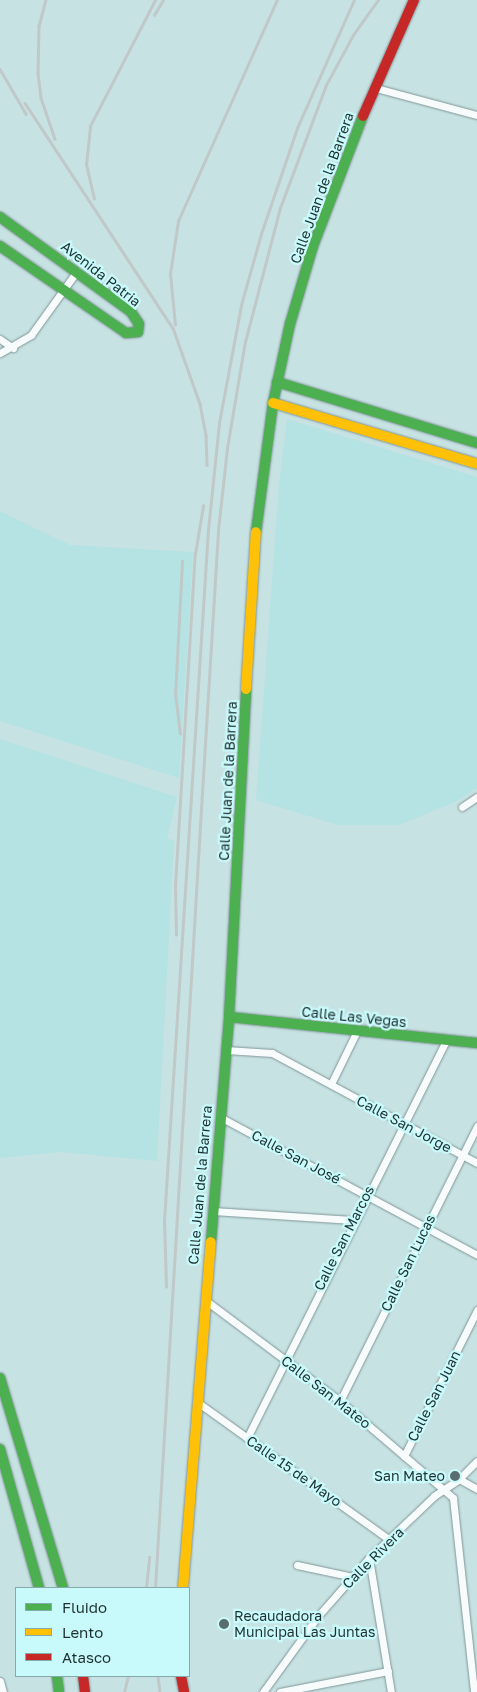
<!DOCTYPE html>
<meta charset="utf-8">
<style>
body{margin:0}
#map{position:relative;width:477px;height:1692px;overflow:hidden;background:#c7e2e3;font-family:"Golos Text",sans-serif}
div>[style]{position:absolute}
.built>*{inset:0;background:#b5e2e3}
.roads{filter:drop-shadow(0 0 1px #819697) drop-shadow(0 0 1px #819697)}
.street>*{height:7px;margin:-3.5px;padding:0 3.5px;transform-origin:3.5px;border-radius:3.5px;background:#f7fbfb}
.fast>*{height:10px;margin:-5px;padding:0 5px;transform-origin:5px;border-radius:5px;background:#4caf50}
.slow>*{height:10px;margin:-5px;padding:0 5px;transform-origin:5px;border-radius:5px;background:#ffc107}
.jam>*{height:10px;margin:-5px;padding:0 5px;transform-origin:5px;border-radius:5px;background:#c62828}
.rail>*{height:2.5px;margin:-1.25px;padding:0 1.25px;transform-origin:1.25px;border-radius:1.25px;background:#c0c8c8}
.dots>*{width:14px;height:14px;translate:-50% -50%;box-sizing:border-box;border:2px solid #c9fafb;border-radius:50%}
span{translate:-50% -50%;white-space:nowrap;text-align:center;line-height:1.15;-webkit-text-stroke:4.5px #c9fafb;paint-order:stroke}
.street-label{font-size:14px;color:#1e3131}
.poi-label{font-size:14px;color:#1e3131}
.right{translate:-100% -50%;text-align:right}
.left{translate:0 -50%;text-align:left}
.legend{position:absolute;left:15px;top:1587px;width:175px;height:90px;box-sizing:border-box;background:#c9fafb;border:1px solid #85aaaa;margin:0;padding:6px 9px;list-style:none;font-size:15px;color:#1e3131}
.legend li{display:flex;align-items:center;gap:10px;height:25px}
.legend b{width:25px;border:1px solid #85aaaa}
</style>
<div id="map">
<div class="built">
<i style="clip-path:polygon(287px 419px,477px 477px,477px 788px,455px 802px,399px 825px,338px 825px,256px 800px,279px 485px)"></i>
<i style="clip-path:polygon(0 511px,70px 545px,193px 552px,179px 778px,0 721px)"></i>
<i style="clip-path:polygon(0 739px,177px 797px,167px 838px,174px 841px,157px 1161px,61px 1152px,0 1158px)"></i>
</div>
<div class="roads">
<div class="street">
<i style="left:376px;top:88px;width:105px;rotate:15deg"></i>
<i style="left:0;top:339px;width:16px;rotate:35deg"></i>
<i style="left:0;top:353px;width:36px;rotate:-30deg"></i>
<i style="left:31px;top:335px;width:79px;rotate:-54.3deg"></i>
<i style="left:462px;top:807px;width:18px;rotate:-34deg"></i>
<i style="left:226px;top:1050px;width:46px;rotate:3.7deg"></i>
<i style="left:272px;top:1053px;width:233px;rotate:28.2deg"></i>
<i style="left:331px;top:1084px;width:59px;rotate:-63.9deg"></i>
<i style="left:220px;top:1117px;width:292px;rotate:28.2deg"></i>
<i style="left:213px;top:1211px;width:140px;rotate:3.7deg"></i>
<i style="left:205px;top:1300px;width:169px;rotate:36.8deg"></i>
<i style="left:340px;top:1401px;width:149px;rotate:40.6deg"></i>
<i style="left:453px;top:1498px;width:195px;rotate:83.8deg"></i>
<i style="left:340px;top:1401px;width:307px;rotate:-63.5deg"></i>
<i style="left:197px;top:1402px;width:239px;rotate:35.6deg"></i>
<i style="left:247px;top:1438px;width:445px;rotate:-63.4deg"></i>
<i style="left:404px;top:1456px;width:163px;rotate:-63.4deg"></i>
<i style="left:459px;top:1479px;width:21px;rotate:29deg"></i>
<i style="left:369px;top:1558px;width:136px;rotate:80.7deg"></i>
<i style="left:297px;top:1565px;width:57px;rotate:12.1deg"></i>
<i style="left:0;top:1681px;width:11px;rotate:75deg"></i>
<i style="left:263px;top:1692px;width:94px;rotate:-54.1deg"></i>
<i style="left:318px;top:1616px;width:77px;rotate:-48.7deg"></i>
<i style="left:369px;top:1558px;width:90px;rotate:-43.6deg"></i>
<i style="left:434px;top:1496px;width:30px;rotate:-34deg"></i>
<i style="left:459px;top:1479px;width:25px;rotate:-45deg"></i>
<i style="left:280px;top:1692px;width:110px;rotate:-11deg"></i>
</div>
<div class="fast">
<i style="left:0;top:217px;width:162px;rotate:35.9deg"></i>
<i style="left:131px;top:312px;width:14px;rotate:56deg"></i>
<i style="left:139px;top:324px;width:8px;rotate:97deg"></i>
<i style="left:138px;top:332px;width:12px;rotate:175deg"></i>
<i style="left:126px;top:333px;width:153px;rotate:-145.4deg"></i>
<i style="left:277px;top:382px;width:209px;rotate:17deg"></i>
<i style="left:256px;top:532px;width:130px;rotate:-82.5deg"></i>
<i style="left:273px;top:403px;width:81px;rotate:-77.9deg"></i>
<i style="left:290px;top:324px;width:81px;rotate:-73.6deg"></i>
<i style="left:313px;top:246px;width:139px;rotate:-69deg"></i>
<i style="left:229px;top:1017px;width:249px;rotate:6deg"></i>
<i style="left:211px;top:1242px;width:226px;rotate:-85.4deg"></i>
<i style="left:229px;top:1017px;width:328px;rotate:-87deg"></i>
<i style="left:0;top:1378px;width:219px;rotate:73.3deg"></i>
<i style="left:0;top:1449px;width:144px;rotate:74.3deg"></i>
<i style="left:57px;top:1676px;width:16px;rotate:83deg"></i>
</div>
<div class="slow">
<i style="left:273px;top:403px;width:213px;rotate:16.6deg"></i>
<i style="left:246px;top:689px;width:157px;rotate:-86.4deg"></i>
<i style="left:183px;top:1588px;width:347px;rotate:-85.4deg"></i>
</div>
<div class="jam">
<i style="left:363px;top:116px;width:127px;rotate:-66.3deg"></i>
<i style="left:83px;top:1676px;width:16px;rotate:83deg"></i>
<i style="left:181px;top:1676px;width:16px;rotate:79deg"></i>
</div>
</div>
<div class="rail">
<i style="left:46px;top:0;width:27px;rotate:105deg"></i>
<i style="left:39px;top:26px;width:47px;rotate:91.2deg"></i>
<i style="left:38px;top:73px;width:25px;rotate:83deg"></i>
<i style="left:41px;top:98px;width:43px;rotate:71.1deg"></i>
<i style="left:154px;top:15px;width:17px;rotate:-59deg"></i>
<i style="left:0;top:69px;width:52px;rotate:60deg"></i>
<i style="left:25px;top:103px;width:269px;rotate:56.7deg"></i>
<i style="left:173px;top:328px;width:81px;rotate:70.4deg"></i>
<i style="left:200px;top:404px;width:32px;rotate:79deg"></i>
<i style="left:206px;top:435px;width:30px;rotate:88deg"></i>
<i style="left:94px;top:199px;width:35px;rotate:-103deg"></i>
<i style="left:86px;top:165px;width:39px;rotate:-84deg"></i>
<i style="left:90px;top:126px;width:142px;rotate:-62.7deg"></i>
<i style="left:175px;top:325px;width:51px;rotate:-95.6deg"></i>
<i style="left:170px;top:274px;width:54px;rotate:-81.4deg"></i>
<i style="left:178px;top:221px;width:242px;rotate:-65.9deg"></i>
<i style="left:180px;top:734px;width:38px;rotate:-97deg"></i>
<i style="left:175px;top:696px;width:135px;rotate:-87deg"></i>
<i style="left:176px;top:935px;width:49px;rotate:-91.2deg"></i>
<i style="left:175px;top:886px;width:333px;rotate:-86.6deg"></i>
<i style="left:195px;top:554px;width:49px;rotate:-80.5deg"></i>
<i style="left:166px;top:1287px;width:66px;rotate:-91.7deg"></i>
<i style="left:164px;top:1221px;width:692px;rotate:-86.36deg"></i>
<i style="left:208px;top:530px;width:108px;rotate:-84.1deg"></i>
<i style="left:219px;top:423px;width:120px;rotate:-79.4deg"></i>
<i style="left:241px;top:305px;width:74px;rotate:-74.3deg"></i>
<i style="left:261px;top:234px;width:112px;rotate:-71.2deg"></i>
<i style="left:297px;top:128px;width:140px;rotate:-66deg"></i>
<i style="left:146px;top:1588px;width:31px;rotate:-84deg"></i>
<i style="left:155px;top:1588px;width:796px;rotate:-86.62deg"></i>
<i style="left:202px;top:793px;width:263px;rotate:-86.5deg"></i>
<i style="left:218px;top:530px;width:82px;rotate:-83.7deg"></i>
<i style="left:227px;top:448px;width:108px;rotate:-80.4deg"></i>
<i style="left:245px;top:342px;width:138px;rotate:-75.4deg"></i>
<i style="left:280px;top:208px;width:131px;rotate:-69.5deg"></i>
<i style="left:326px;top:85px;width:57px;rotate:-61.6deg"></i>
<i style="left:353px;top:35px;width:43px;rotate:-54.5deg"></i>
<i style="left:158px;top:1676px;width:16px;rotate:83deg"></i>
<i style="left:124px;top:1692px;width:16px;rotate:-76deg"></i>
</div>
<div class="dots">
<i style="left:455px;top:1476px;background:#596f6f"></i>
<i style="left:224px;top:1624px;background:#596f6f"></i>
</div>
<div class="street-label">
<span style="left:322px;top:188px;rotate:-70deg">Calle Juan de la Barrera</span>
<span style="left:101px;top:274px;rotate:38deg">Avenida Patria</span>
<span style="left:228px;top:781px;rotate:-87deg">Calle Juan de la Barrera</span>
<span style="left:354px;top:1017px;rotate:6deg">Calle Las Vegas</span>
<span style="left:404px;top:1124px;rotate:28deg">Calle San Jorge</span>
<span style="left:296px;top:1157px;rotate:28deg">Calle San José</span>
<span style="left:200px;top:1185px;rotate:-85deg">Calle Juan de la Barrera</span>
<span style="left:344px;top:1238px;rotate:-63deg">Calle San Marcos</span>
<span style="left:408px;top:1263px;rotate:-64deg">Calle San Lucas</span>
<span style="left:326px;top:1392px;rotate:38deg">Calle San Mateo</span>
<span style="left:434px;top:1396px;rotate:-63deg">Calle San Juan</span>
<span style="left:294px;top:1471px;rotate:35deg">Calle 15 de Mayo</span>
<span style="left:373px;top:1558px;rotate:-45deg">Calle Rivera</span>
</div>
<div class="poi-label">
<span class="right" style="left:445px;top:1476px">San Mateo</span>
<span class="left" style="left:234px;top:1624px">Recaudadora<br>Municipal Las Juntas</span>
</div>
<ul class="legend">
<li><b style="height:6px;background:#4caf50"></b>Fluido</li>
<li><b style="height:6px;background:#ffc107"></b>Lento</li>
<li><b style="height:6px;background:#c62828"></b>Atasco</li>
</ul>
</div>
